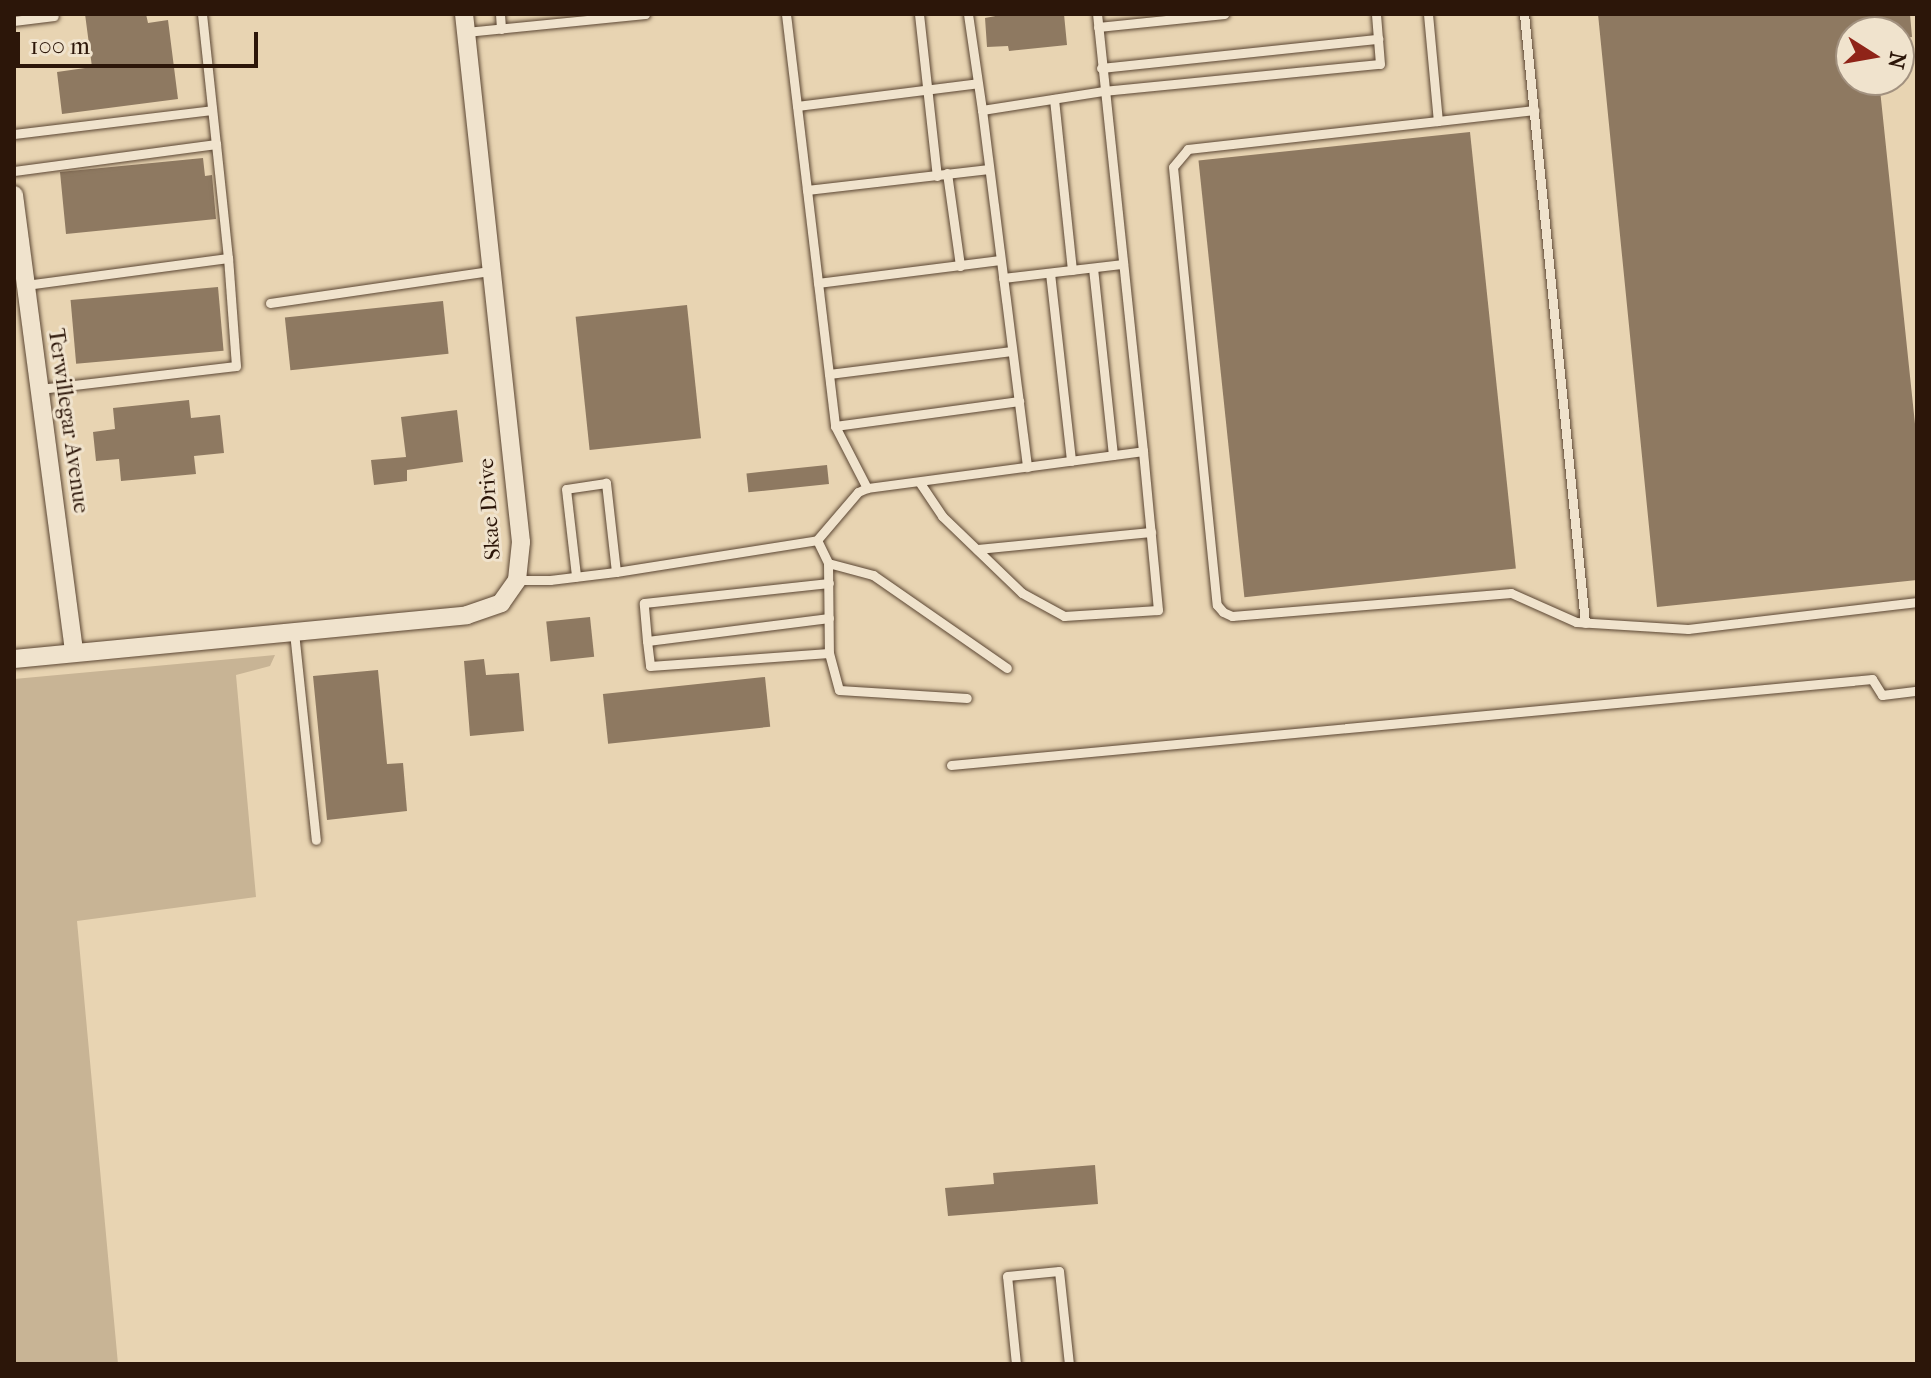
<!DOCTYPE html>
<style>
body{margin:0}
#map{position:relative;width:1931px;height:1378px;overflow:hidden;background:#e8d4b2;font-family:"IM FELL French Canon",serif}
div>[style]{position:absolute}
.green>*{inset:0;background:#c8b495}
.building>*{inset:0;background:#8e7961;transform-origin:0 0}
.roads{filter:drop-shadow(0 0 2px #5b4633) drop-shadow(0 0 2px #5b4633)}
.lane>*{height:9px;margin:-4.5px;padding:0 4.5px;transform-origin:4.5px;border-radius:4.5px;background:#f0e3cd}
.street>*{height:18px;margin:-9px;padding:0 9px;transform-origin:9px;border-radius:9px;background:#f0e3cd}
span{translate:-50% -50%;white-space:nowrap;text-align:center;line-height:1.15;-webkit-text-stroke:6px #f0e3cd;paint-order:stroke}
.street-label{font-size:22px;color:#2c1609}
.frame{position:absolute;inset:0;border:16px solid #2c1609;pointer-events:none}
.north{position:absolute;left:1835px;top:16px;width:80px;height:80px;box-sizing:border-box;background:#f0e3cd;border:2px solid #a2917f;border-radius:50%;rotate:101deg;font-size:22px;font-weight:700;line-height:32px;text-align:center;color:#2c1609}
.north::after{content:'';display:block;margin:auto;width:28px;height:36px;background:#8f2418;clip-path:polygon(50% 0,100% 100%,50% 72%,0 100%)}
.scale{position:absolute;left:16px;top:32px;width:242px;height:36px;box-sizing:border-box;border:4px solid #2c1609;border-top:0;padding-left:10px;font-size:24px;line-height:28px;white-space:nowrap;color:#2c1609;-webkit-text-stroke:6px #f0e3cd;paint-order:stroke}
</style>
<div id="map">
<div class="green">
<i style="clip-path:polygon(275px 655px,270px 666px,236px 675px,256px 897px,77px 921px,118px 1364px,14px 1364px,14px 679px)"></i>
</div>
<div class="building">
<i style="clip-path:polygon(85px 14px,146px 14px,148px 23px,168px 20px,178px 99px,62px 114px,57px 72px,92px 67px)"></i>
<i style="clip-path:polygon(1006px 14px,1064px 14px,1067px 45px,1009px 51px,1008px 46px,987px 47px,985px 18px)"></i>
<i style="clip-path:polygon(1598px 14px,1910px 14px,1912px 37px,1899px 39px,1899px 32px,1851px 32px,1851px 80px,1879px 80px,1917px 443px,1917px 580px,1657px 607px)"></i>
<i style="left:1470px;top:132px;width:439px;height:273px;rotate:84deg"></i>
<i style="clip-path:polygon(203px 158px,205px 176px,212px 175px,216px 219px,66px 234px,60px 172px)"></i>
<i style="left:218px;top:287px;width:64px;height:148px;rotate:85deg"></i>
<i style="left:443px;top:301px;width:53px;height:159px;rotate:84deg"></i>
<i style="left:687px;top:305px;width:134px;height:112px;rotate:84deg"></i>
<i style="clip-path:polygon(189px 400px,191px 418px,220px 415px,224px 453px,194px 456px,196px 474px,121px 481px,119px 459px,96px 461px,93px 432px,115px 429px,113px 408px)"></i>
<i style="clip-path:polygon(457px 410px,463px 462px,407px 470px,407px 481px,374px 485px,371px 460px,406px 457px,401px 417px)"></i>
<i style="left:827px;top:465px;width:19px;height:81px;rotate:84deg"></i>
<i style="left:590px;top:617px;width:40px;height:44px;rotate:84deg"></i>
<i style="clip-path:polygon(484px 659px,486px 675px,519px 673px,524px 731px,470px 736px,464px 661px)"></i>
<i style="clip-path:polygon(378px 670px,387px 764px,403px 763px,407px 811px,327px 820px,313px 676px)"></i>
<i style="left:765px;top:677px;width:50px;height:163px;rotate:84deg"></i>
<i style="clip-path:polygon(1095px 1165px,1098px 1204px,948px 1216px,945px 1188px,994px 1184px,993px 1173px)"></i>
</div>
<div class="roads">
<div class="lane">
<i style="left:202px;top:14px;width:131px;rotate:83.9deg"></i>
<i style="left:500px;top:14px;width:15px;rotate:86deg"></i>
<i style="left:786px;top:14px;width:415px;rotate:83.2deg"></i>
<i style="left:835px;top:426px;width:70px;rotate:62.7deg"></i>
<i style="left:919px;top:14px;width:163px;rotate:83.7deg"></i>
<i style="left:968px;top:14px;width:97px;rotate:81.7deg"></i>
<i style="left:982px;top:110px;width:122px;rotate:-8.9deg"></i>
<i style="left:1103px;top:91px;width:278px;rotate:-5.6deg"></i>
<i style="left:1380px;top:64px;width:50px;rotate:-94.6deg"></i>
<i style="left:1428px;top:14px;width:107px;rotate:84.7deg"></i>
<i style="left:1438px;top:121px;width:252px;rotate:173.6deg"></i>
<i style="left:1188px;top:149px;width:23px;rotate:130deg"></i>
<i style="left:1173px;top:167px;width:440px;rotate:84.3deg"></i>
<i style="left:1217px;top:605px;width:9px;rotate:49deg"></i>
<i style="left:1223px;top:612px;width:10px;rotate:24deg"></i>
<i style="left:1232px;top:616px;width:280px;rotate:-4.7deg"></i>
<i style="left:1511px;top:593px;width:71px;rotate:24deg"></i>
<i style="left:1576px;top:622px;width:112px;rotate:3.6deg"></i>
<i style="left:1688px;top:629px;width:231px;rotate:-6.7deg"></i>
<i style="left:1524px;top:14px;width:612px;rotate:84.28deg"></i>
<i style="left:14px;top:21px;width:40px;rotate:-7.1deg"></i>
<i style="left:1098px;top:27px;width:127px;rotate:-5.9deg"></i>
<i style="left:466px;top:32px;width:180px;rotate:-5.7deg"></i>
<i style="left:1101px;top:68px;width:279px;rotate:-6deg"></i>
<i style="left:1054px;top:99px;width:172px;rotate:84deg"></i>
<i style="left:797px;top:106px;width:182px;rotate:-7.2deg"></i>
<i style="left:982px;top:110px;width:360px;rotate:82.8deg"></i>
<i style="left:1438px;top:121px;width:97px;rotate:-6.5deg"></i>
<i style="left:14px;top:134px;width:199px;rotate:-6.9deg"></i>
<i style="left:14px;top:171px;width:204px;rotate:-7.6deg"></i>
<i style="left:216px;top:144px;width:115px;rotate:84deg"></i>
<i style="left:228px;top:258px;width:204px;rotate:172.4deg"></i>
<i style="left:947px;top:173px;width:94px;rotate:82deg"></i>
<i style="left:807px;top:190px;width:183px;rotate:-6.6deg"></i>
<i style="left:1093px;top:268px;width:188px;rotate:83.9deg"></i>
<i style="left:1050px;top:273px;width:189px;rotate:83.6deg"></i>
<i style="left:1003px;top:278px;width:121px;rotate:-6.7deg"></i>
<i style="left:818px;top:283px;width:183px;rotate:-7.2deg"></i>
<i style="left:270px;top:303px;width:222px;rotate:-8.3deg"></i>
<i style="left:829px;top:374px;width:184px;rotate:-7.2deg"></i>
<i style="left:40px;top:389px;width:197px;rotate:-6.7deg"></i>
<i style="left:236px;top:366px;width:108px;rotate:-94.2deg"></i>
<i style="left:835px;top:426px;width:186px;rotate:-7.7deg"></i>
<i style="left:920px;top:483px;width:40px;rotate:56deg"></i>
<i style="left:942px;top:516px;width:111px;rotate:43.9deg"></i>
<i style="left:1022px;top:593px;width:48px;rotate:28.7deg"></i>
<i style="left:1064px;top:616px;width:94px;rotate:-3.7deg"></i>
<i style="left:1158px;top:610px;width:160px;rotate:-95.4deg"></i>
<i style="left:817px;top:540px;width:63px;rotate:-49.5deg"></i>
<i style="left:858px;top:492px;width:10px;rotate:-24deg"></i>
<i style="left:867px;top:488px;width:278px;rotate:-7.6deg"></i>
<i style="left:1143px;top:451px;width:439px;rotate:-96deg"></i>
<i style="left:977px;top:549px;width:175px;rotate:-5.6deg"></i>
<i style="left:828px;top:563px;width:47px;rotate:14.9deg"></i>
<i style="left:873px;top:575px;width:163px;rotate:34.8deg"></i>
<i style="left:616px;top:572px;width:204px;rotate:-9deg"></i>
<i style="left:817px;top:540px;width:25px;rotate:64deg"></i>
<i style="left:828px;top:563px;width:90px;rotate:89.4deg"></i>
<i style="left:829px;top:653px;width:38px;rotate:75deg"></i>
<i style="left:839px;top:690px;width:128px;rotate:3.6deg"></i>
<i style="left:517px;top:580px;width:33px"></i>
<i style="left:550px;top:580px;width:66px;rotate:-6.9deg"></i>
<i style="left:616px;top:572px;width:90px;rotate:-96.4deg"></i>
<i style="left:606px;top:483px;width:40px;rotate:171.5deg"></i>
<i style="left:566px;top:489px;width:88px;rotate:83.4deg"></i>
<i style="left:829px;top:618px;width:183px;rotate:172.8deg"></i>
<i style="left:647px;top:641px;width:38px;rotate:-95deg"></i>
<i style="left:644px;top:603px;width:186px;rotate:-6.2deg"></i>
<i style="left:294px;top:632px;width:209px;rotate:84deg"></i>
<i style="left:647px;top:641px;width:25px;rotate:83deg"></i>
<i style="left:650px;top:666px;width:179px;rotate:-4.2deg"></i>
<i style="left:951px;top:765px;width:925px;rotate:-5.33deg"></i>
<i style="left:1872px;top:679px;width:19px;rotate:58deg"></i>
<i style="left:1882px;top:695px;width:35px;rotate:-7deg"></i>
<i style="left:1016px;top:1364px;width:88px;rotate:-95.8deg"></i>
<i style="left:1007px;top:1276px;width:52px;rotate:-5.5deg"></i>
<i style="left:1059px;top:1271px;width:94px;rotate:83.9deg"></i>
</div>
<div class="street">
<i style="left:14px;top:195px;width:461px;rotate:82.5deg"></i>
<i style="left:14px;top:659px;width:455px;rotate:-5.5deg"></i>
<i style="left:467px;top:615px;width:36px;rotate:-19deg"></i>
<i style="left:501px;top:603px;width:28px;rotate:-55deg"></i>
<i style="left:517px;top:580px;width:38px;rotate:-84deg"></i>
<i style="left:521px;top:542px;width:531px;rotate:-96.16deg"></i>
</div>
</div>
<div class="street-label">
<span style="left:68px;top:421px;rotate:82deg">Terwillegar Avenue</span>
<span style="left:490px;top:509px;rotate:-94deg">Skae Drive</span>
</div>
<div class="frame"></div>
<div class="north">N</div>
<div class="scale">100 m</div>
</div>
